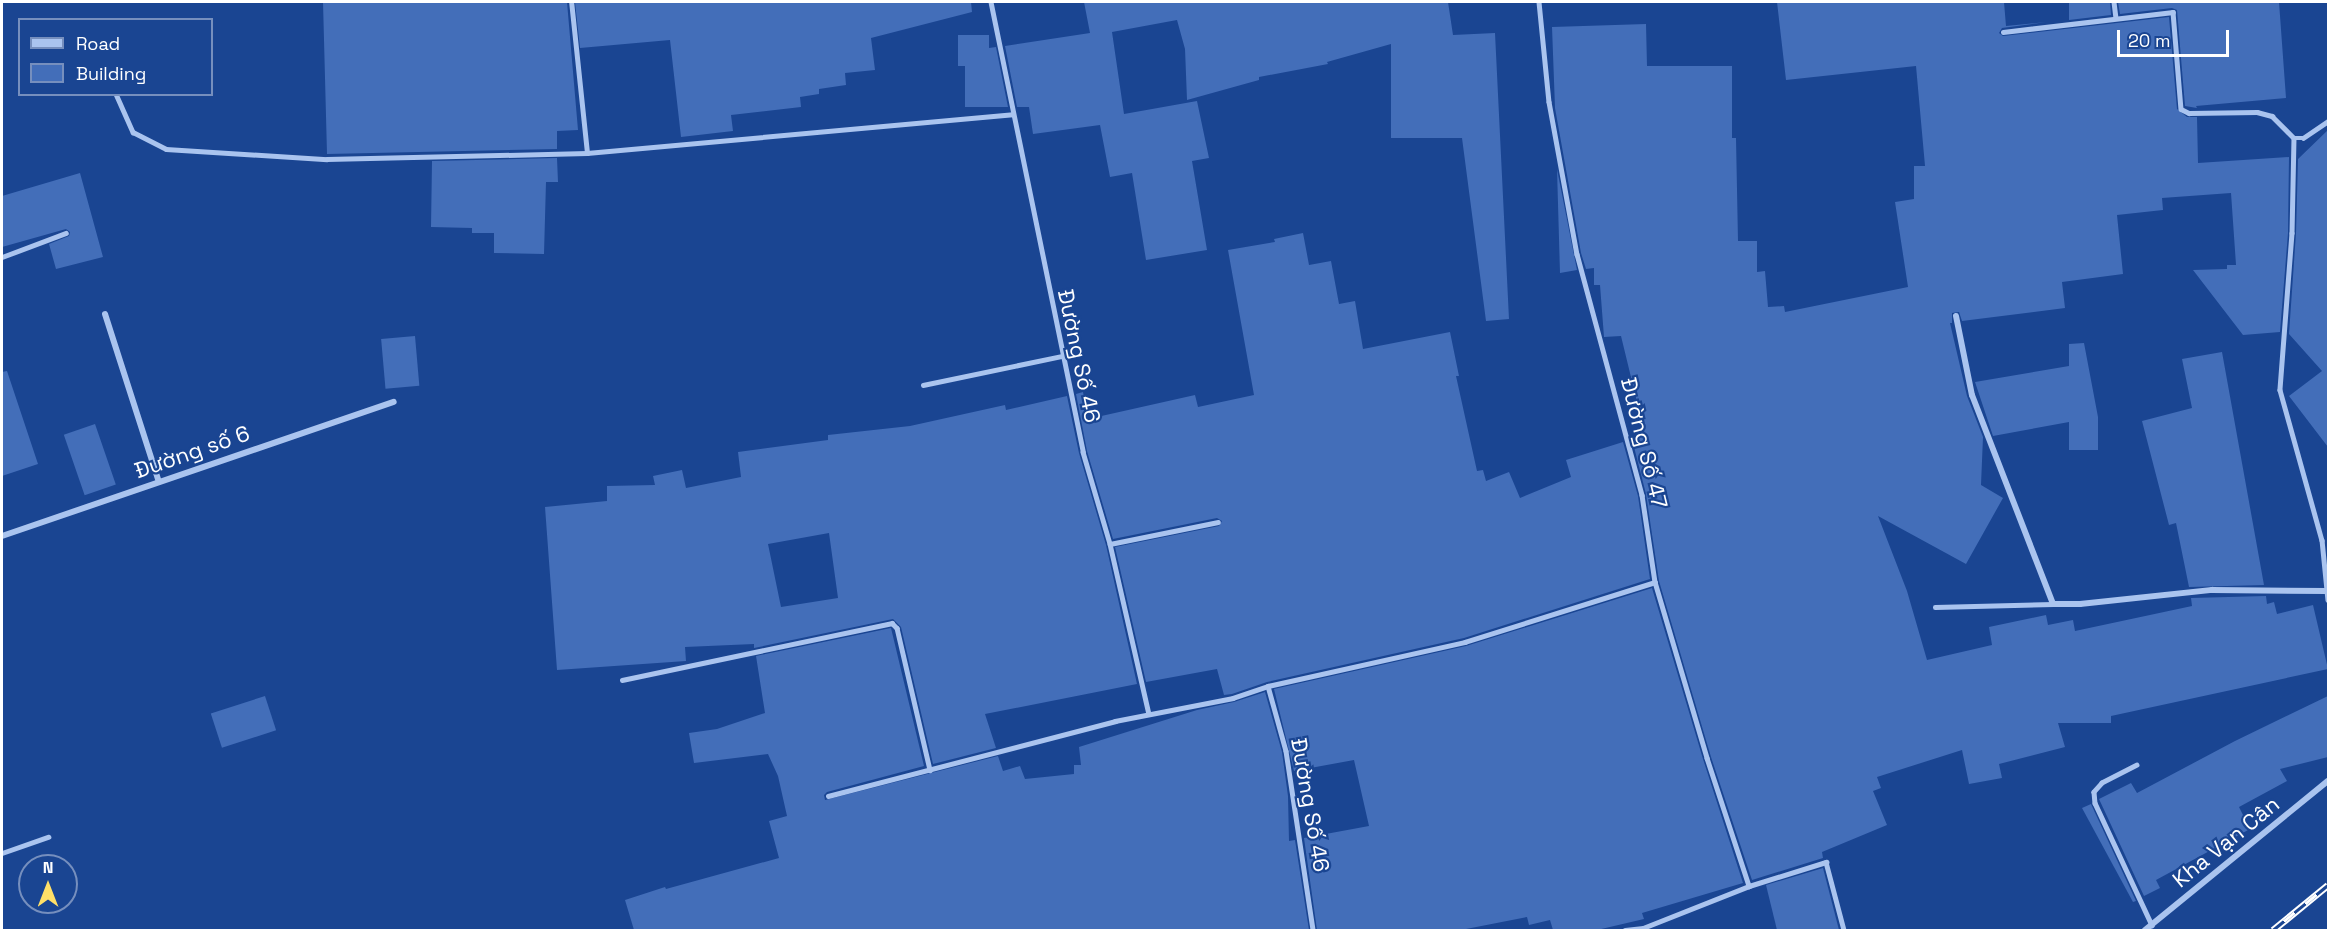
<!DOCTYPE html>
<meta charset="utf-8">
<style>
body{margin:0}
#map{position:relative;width:2330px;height:932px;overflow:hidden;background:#1a4592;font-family:"Space Grotesk",sans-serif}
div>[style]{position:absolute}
.building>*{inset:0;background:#436eb9;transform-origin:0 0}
.lane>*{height:4.5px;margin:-2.25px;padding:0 2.25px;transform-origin:2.25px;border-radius:2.25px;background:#aac4ef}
.street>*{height:6px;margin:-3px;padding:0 3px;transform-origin:3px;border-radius:3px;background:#aac4ef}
.rail>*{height:7px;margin-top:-3.5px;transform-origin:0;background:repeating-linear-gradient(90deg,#1a4592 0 14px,#fff 0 28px);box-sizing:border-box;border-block:2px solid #fff}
span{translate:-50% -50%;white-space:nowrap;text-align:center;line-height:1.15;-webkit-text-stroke:4.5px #1a4592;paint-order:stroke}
.street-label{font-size:22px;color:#fff}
.frame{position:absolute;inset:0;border:3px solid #fff;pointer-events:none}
.legend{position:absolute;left:18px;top:18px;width:195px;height:78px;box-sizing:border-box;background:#1a4592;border:2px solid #768fbe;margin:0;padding:8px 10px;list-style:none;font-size:18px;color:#fff}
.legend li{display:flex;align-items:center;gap:12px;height:30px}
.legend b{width:30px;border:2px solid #768fbe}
.north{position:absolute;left:18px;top:854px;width:60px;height:60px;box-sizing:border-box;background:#1a4592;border:2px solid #768fbe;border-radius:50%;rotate:0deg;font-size:16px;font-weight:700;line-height:24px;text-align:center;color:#fff}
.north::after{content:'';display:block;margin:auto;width:21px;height:27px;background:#ffe068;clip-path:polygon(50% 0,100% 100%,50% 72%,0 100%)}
.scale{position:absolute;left:2117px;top:30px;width:112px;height:27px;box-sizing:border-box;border:3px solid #fff;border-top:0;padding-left:8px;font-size:18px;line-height:21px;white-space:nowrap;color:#fff;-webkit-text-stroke:4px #1a4592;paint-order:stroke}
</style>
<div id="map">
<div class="building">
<i style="clip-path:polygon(323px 2px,567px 2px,578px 130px,557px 131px,557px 149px,327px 154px)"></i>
<i style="clip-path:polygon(575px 2px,971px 2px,972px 12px,871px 38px,875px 70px,845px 73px,846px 85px,819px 89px,819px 94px,800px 97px,801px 107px,731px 115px,733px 131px,681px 137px,670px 40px,580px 48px)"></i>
<i style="clip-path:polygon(1084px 2px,1448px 2px,1453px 35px,1495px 33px,1509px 319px,1486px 321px,1462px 138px,1391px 138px,1391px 44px,1327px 62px,1328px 64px,1259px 77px,1259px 80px,1187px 100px,1185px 49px,1177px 20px,1112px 32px,1124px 114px,1197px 101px,1209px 158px,1192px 161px,1207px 250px,1146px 260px,1132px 173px,1110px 177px,1100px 125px,1033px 134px,1029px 107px,1017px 107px,1005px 46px,1090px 33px)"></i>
<i style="clip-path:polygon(1777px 2px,2004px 2px,2006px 26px,2046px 22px,2002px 28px,1999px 33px,2003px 36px,2169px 17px,2177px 109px,2187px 117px,2197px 117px,2198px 163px,2289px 157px,2288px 233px,2280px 332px,2243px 335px,2193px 270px,2227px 269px,2227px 265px,2236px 265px,2231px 193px,2162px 198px,2163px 210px,2117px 215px,2123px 274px,2062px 282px,2065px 308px,1962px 321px,1959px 312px,1952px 313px,1952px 323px,1950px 323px,1967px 396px,1983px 437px,1981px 485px,2003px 498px,1966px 564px,1878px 516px,1907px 591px,1927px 660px,1992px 645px,1989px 627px,2046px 615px,2048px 625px,2073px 620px,2075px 631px,2192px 606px,2191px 598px,2266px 596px,2267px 604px,2274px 602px,2277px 614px,2313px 605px,2328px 669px,2111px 716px,2111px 723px,2058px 723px,2065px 747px,1999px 764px,2002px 778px,1969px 784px,1962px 750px,1877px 777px,1881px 788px,1873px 791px,1887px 825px,1822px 852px,1823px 858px,1752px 880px,1711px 757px,1659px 581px,1646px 494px,1632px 439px,1645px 435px,1621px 336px,1604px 337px,1600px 285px,1594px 285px,1594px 268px,1586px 269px,1581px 253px,1555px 108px,1552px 27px,1646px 24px,1647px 66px,1732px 66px,1732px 138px,1736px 138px,1738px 241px,1757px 241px,1757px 272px,1765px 271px,1768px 307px,1784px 306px,1785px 312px,1908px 287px,1895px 202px,1914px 199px,1914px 166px,1925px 166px,1916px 66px,1786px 80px)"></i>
<i style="clip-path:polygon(2069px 2px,2110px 2px,2111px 15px,2069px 20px)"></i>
<i style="clip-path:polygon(2118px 2px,2279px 2px,2286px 98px,2196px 106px,2197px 108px,2185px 106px,2177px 10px,2172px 8px,2120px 14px)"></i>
<i style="clip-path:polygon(958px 35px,989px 35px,989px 48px,996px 47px,1008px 107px,965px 107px,965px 66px,958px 66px)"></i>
<i style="clip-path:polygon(2328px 130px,2328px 447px,2289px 396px,2322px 371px,2289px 334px,2296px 233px,2298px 159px)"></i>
<i style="clip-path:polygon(557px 158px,558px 182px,546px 182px,544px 254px,494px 253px,494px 233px,472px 233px,472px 228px,431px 227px,432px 161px)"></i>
<i style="clip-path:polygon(1557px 169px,1577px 270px,1560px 273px)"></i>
<i style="clip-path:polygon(80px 173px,103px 257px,56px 269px,49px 244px,69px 236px,70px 232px,66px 229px,2px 247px,2px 196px)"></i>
<i style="clip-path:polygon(1303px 233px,1309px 265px,1331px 261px,1339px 304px,1355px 301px,1363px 349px,1450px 332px,1459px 376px,1456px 376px,1477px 471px,1483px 470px,1486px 481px,1509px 472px,1520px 498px,1571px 477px,1566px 460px,1623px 442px,1638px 496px,1650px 579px,1464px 638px,1267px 682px,1232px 694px,1224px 695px,1217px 669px,1146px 682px,1115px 547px,1219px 526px,1222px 521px,1217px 518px,1113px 539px,1087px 451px,1076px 394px,1083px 392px,1088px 419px,1195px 395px,1198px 407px,1254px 395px,1228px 250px,1275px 242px,1274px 239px)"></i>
<i style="left:415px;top:336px;width:50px;height:34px;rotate:85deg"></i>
<i style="clip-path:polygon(2084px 343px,2098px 417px,2098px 450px,2069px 450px,2069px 422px,1993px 436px,1975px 382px,2069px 366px,2069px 344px)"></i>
<i style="clip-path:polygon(2222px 352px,2264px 585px,2189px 587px,2176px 523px,2169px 525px,2142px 421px,2192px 408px,2182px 359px)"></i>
<i style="clip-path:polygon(7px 371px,38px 464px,2px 476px,2px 372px)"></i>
<i style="clip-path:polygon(evenodd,1067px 396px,1079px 453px,1106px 545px,1137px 684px,985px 714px,996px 748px,933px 764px,901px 627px,893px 619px,754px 648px,754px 644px,685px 647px,686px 661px,557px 670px,545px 507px,607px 501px,607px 486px,655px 485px,653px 476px,682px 470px,686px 488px,741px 477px,738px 452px,828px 440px,828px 435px,910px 426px,1005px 405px,1006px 410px,1067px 396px,829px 533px,838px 598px,781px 607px,768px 544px,829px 533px)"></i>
<i style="left:95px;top:424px;width:64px;height:33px;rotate:71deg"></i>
<i style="clip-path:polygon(1652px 588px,1703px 759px,1743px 883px,1642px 913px,1644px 919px,1597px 930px,1553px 930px,1550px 920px,1529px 925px,1527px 917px,1461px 930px,1317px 930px,1304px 838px,1369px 826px,1354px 760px,1294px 771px,1274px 689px,1466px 646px)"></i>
<i style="clip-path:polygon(891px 628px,924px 766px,827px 792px,824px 795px,825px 800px,998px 756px,1003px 771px,1020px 766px,1025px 779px,1074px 774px,1074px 765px,1081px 765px,1079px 747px,1197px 710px,1234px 702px,1265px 692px,1282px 752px,1288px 796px,1289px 841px,1295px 840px,1309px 930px,634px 930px,625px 900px,665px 887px,666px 889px,779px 858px,769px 821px,787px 816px,778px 776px,768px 754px,694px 763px,689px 733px,717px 729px,765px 713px,756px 656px)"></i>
<i style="left:265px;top:696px;width:36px;height:57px;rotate:72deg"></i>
<i style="clip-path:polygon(2328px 696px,2328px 757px,2280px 769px,2287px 781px,2239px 807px,2250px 829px,2156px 880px,2160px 888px,2144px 896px,2099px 799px,2131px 783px,2137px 793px,2235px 741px)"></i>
<i style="clip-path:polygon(2091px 804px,2136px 901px,2133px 902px,2082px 808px)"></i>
<i style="clip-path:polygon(1823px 868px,1839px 930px,1777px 930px,1766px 885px)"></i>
</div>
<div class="lane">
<i style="left:991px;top:2px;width:459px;rotate:78.4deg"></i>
<i style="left:1083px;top:452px;width:96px;rotate:73.6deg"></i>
<i style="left:1110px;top:544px;width:174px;rotate:77.1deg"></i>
<i style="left:1539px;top:2px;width:100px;rotate:84.3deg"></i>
<i style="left:1549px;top:102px;width:155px;rotate:79.6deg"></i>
<i style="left:1577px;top:254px;width:250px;rotate:74.9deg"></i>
<i style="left:1642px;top:495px;width:88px;rotate:81.5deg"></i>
<i style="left:1655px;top:582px;width:184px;rotate:73.5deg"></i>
<i style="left:1707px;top:758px;width:135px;rotate:71.8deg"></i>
<i style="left:2114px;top:2px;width:16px;rotate:83deg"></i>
<i style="left:2003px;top:32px;width:171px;rotate:-6.7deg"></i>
<i style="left:2173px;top:12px;width:97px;rotate:85.3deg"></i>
<i style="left:2181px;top:109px;width:9px;rotate:27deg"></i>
<i style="left:2189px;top:113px;width:68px;rotate:-0.8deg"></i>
<i style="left:2257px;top:112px;width:16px;rotate:15deg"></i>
<i style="left:2272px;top:116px;width:31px;rotate:45deg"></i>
<i style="left:2294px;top:138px;width:9px"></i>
<i style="left:2303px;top:138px;width:30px;rotate:-34deg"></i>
<i style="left:116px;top:94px;width:42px;rotate:65.9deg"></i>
<i style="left:133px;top:132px;width:37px;rotate:27deg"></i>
<i style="left:166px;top:149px;width:161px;rotate:3.6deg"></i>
<i style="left:327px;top:159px;width:260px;rotate:-1.3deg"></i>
<i style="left:587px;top:153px;width:152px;rotate:-96deg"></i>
<i style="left:2294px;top:138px;width:95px;rotate:91.2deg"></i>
<i style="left:2292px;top:233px;width:157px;rotate:94.4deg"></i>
<i style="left:2280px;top:390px;width:156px;rotate:74.4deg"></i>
<i style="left:2322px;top:540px;width:60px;rotate:84.3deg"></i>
<i style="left:587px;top:153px;width:427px;rotate:-5.2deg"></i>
<i style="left:2px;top:257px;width:68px;rotate:-20.6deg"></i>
<i style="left:923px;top:385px;width:142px;rotate:-11.8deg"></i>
<i style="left:1110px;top:544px;width:110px;rotate:-11.5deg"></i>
<i style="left:1935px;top:607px;width:118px;rotate:-1.5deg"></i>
<i style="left:622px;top:680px;width:276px;rotate:-11.9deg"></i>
<i style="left:892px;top:623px;width:7px;rotate:45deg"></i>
<i style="left:897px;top:628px;width:146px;rotate:76.9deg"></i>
<i style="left:1268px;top:686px;width:67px;rotate:74.5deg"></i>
<i style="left:1286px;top:751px;width:181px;rotate:81.4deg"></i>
<i style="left:2137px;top:765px;width:39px;rotate:153deg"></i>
<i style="left:2102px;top:783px;width:12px;rotate:132deg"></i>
<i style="left:2094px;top:792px;width:11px;rotate:85deg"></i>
<i style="left:2095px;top:803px;width:135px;rotate:65deg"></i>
<i style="left:828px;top:796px;width:297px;rotate:-14.6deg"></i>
<i style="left:1115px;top:721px;width:120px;rotate:-11deg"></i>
<i style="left:1233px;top:698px;width:37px;rotate:-19deg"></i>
<i style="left:1268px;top:686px;width:202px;rotate:-12.6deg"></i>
<i style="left:1465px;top:642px;width:199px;rotate:-17.5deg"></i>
<i style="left:2px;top:853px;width:49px;rotate:-19.2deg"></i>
<i style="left:1625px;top:930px;width:18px;rotate:-6deg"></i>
<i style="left:1643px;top:928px;width:114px;rotate:-21.6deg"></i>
<i style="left:1749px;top:886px;width:81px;rotate:-17.3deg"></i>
<i style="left:1826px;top:862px;width:70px;rotate:75.2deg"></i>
</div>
<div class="street">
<i style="left:105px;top:314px;width:176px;rotate:72.2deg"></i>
<i style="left:1956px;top:316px;width:81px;rotate:78.6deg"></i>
<i style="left:1972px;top:395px;width:224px;rotate:68.8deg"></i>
<i style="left:2053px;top:604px;width:27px"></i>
<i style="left:2080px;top:604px;width:133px;rotate:-6.1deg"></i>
<i style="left:2212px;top:590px;width:115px;rotate:0.5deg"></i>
<i style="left:2px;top:536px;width:414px;rotate:-18.9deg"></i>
<i style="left:2145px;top:930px;width:236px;rotate:-39.2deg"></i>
</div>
<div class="rail">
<i style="left:2273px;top:930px;width:71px;rotate:-39.3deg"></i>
</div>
<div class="street-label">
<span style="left:1079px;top:356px;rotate:78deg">Đường Số 46</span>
<span style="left:1644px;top:443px;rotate:76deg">Đường Số 47</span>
<span style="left:192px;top:452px;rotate:-19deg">Đường số 6</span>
<span style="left:1310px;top:805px;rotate:80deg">Đường Số 46</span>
<span style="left:2226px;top:842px;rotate:-39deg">Kha Vạn Cân</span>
</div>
<div class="frame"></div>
<ul class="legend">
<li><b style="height:8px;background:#aac4ef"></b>Road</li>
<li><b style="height:16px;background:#436eb9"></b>Building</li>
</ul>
<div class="north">N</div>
<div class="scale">20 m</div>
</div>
